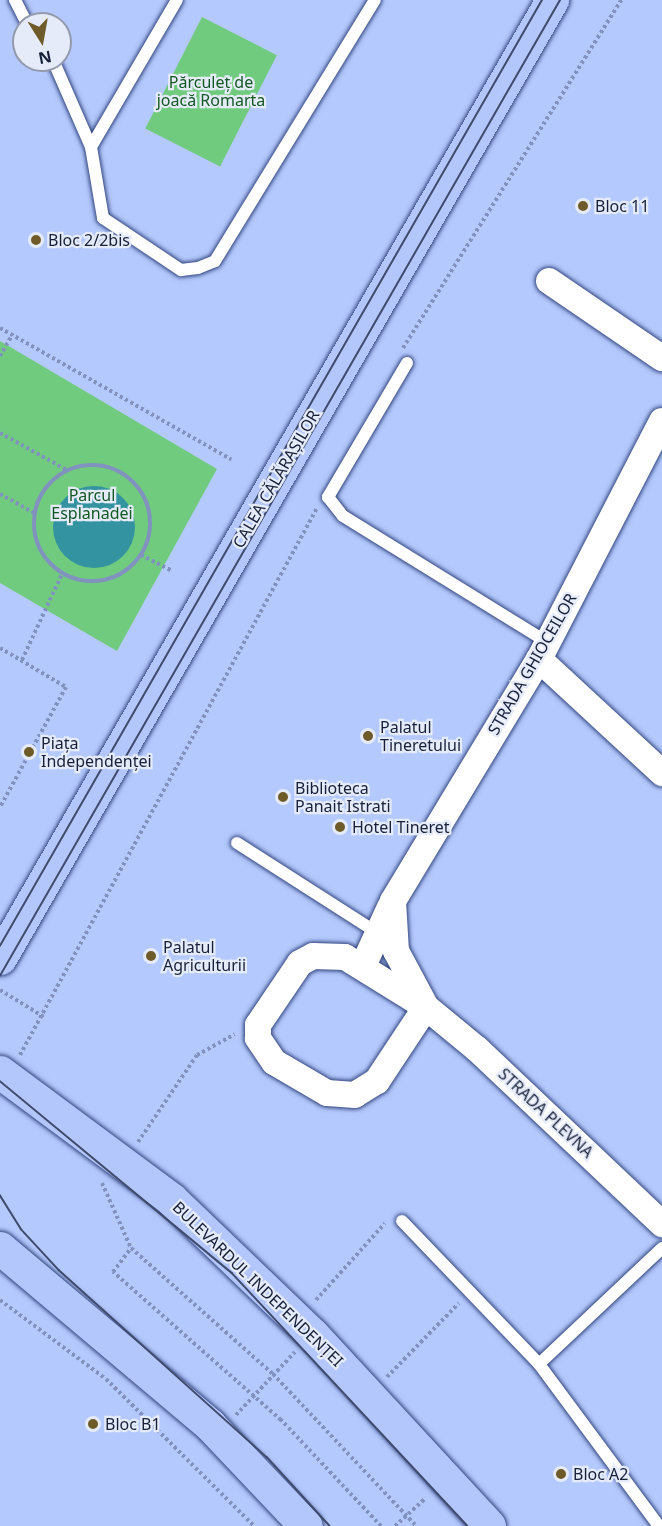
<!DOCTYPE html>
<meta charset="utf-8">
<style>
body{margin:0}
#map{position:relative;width:662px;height:1526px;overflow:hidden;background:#b4c9fe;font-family:"Noto Sans",sans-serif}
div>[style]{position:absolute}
.green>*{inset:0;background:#70cb7f;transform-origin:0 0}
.water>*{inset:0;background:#3393a0}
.round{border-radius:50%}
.path>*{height:4px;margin-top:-2px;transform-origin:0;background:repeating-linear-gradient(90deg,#8192be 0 3px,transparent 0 6px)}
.path>.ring{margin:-2px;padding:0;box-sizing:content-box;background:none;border:4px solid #8192be;border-radius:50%}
.roads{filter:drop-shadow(0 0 2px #33467f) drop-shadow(0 0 2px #33467f)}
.lane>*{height:12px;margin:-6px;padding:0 6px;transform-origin:6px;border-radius:6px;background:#fff}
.street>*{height:26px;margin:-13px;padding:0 13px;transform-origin:13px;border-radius:13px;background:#fff}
.primary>*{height:33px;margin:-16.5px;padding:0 16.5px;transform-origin:16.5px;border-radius:16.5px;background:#b3c7fd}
.tram>*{height:1.5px;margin:-0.75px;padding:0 0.75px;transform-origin:0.75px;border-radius:0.75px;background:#3f4b6c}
.dots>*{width:16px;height:16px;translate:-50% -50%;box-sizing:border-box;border:3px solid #e5ebf8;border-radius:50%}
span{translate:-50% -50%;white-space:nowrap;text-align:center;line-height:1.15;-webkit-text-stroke:4.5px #e5ebf8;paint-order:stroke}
.park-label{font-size:16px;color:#125824}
.poi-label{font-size:16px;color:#172039}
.left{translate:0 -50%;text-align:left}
.street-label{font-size:16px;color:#172039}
.north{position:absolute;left:12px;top:12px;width:60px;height:60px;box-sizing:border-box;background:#e5ebf8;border:2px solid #939aac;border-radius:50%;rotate:169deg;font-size:16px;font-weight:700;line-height:24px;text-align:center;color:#172039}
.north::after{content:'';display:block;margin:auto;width:21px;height:27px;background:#6e5b29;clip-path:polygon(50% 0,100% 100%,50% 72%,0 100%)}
</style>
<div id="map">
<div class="green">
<i style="left:202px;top:17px;width:84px;height:125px;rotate:27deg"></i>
<i style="clip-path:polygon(0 341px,217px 469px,117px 651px,0 583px)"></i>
</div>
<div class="water">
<i class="round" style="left:53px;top:486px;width:82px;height:82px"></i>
</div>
<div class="path">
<i style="left:0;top:328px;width:266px;rotate:29.6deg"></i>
<i style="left:403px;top:348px;width:411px;rotate:-57.9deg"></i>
<i style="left:0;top:356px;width:24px;rotate:-60deg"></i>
<i style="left:0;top:433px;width:77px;rotate:28.9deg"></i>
<i class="ring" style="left:34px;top:465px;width:112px;height:112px"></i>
<i style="left:0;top:494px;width:39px;rotate:29deg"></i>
<i style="left:141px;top:555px;width:35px;rotate:27deg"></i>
<i style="left:0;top:648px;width:77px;rotate:30.6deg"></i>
<i style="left:66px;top:687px;width:137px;rotate:118.8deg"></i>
<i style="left:22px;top:660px;width:95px;rotate:-65.1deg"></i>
<i style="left:0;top:990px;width:52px;rotate:31.5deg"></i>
<i style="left:20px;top:1055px;width:622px;rotate:-61.5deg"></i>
<i style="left:138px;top:1142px;width:105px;rotate:-55.9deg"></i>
<i style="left:197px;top:1055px;width:43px;rotate:-28.9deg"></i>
<i style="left:102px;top:1183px;width:71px;rotate:66deg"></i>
<i style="left:0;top:1300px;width:132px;rotate:36.7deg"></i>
<i style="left:106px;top:1379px;width:209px;rotate:44.8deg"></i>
<i style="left:316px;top:1300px;width:103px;rotate:-48.1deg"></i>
<i style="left:387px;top:1377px;width:103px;rotate:-45.8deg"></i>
<i style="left:236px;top:1415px;width:86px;rotate:-46.9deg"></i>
<i style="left:381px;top:1526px;width:146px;rotate:-133.3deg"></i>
<i style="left:281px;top:1420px;width:224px;rotate:-138.6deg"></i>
<i style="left:113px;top:1272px;width:30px;rotate:-53deg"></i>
<i style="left:131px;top:1248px;width:190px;rotate:41.6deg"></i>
<i style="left:273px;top:1374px;width:209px;rotate:46.7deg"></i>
<i style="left:395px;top:1526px;width:42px;rotate:-42.1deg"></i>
</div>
<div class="roads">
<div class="lane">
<i style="left:15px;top:0;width:27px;rotate:63deg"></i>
<i style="left:53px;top:60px;width:95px;rotate:66.4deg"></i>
<i style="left:91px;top:147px;width:72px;rotate:80.4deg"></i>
<i style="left:103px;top:218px;width:94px;rotate:33.7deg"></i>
<i style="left:181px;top:270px;width:17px;rotate:-7deg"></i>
<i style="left:198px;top:268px;width:18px;rotate:-22deg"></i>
<i style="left:215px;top:261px;width:306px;rotate:-58.5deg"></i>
<i style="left:91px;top:147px;width:170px;rotate:-59.7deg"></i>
<i style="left:407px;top:363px;width:156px;rotate:120.5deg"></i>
<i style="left:328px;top:497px;width:24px;rotate:52deg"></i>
<i style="left:343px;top:516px;width:240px;rotate:31.7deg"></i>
<i style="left:237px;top:843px;width:167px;rotate:32.6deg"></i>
<i style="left:402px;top:1221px;width:198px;rotate:46.2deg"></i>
<i style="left:539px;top:1364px;width:202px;rotate:53.5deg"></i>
<i style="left:539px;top:1364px;width:169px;rotate:-43.3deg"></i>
</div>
<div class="street">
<i style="left:549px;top:281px;width:137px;rotate:34.3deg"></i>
<i style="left:662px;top:421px;width:268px;rotate:117.3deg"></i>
<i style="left:539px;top:659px;width:283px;rotate:121.1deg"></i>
<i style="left:393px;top:901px;width:50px;rotate:86.6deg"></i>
<i style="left:396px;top:951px;width:64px;rotate:61.8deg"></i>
<i style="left:426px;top:1007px;width:89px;rotate:123.5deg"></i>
<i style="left:377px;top:1081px;width:26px;rotate:148deg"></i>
<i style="left:355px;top:1095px;width:28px;rotate:-176deg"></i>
<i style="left:327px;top:1093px;width:61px;rotate:-149.7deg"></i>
<i style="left:274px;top:1062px;width:29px;rotate:-124deg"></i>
<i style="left:258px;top:1038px;width:13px;rotate:-90deg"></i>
<i style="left:258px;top:1025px;width:75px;rotate:-55.9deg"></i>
<i style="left:300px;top:963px;width:15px;rotate:-28deg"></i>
<i style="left:313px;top:956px;width:32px;rotate:2deg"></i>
<i style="left:345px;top:957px;width:95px;rotate:31.7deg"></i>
<i style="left:426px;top:1007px;width:66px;rotate:39.5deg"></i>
<i style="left:477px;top:1049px;width:255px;rotate:43.4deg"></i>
<i style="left:539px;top:659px;width:168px;rotate:42.8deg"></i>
<i style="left:363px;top:966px;width:65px;rotate:-65.4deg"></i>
</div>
<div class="primary">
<i style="left:0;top:958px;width:1106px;rotate:-60.05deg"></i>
<i style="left:0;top:1072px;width:213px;rotate:36.6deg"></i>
<i style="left:171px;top:1199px;width:195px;rotate:43.8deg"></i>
<i style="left:312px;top:1334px;width:261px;rotate:47.3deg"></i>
<i style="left:0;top:1248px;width:275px;rotate:40.1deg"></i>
<i style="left:210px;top:1425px;width:139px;rotate:46.5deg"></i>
</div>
</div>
<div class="tram">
<i style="left:0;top:946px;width:1090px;rotate:-60.19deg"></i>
<i style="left:0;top:976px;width:1125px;rotate:-60.15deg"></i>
<i style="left:0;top:1081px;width:301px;rotate:39.6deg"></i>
<i style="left:232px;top:1273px;width:346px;rotate:47deg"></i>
<i style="left:0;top:1195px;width:40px;rotate:58deg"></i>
<i style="left:21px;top:1229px;width:56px;rotate:47.2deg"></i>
<i style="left:59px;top:1270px;width:280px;rotate:42deg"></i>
<i style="left:267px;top:1457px;width:93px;rotate:47.6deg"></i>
</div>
<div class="dots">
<i style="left:583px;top:206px;background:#6e5b29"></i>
<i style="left:36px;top:240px;background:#6e5b29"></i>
<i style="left:368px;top:736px;background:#6e5b29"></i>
<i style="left:29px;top:752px;background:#6e5b29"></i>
<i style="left:283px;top:797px;background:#6e5b29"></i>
<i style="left:340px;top:827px;background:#6e5b29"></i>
<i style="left:151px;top:956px;background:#6e5b29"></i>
<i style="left:93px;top:1424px;background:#6e5b29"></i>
<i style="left:561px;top:1474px;background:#6e5b29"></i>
</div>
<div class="park-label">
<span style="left:211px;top:91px">Părculeț de<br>joacă Romarta</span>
<span style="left:92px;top:504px">Parcul<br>Esplanadei</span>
</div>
<div class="poi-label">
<span class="left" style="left:595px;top:206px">Bloc 11</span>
<span class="left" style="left:48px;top:240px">Bloc 2/2bis</span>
<span class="left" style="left:380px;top:736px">Palatul<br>Tineretului</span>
<span class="left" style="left:41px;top:752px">Piața<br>Independenței</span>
<span class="left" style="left:295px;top:797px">Biblioteca<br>Panait Istrati</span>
<span class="left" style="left:352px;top:827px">Hotel Tineret</span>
<span class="left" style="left:163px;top:956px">Palatul<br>Agriculturii</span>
<span class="left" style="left:105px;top:1424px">Bloc B1</span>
<span class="left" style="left:573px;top:1474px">Bloc A2</span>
</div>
<div class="street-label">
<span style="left:276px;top:479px;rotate:-60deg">CALEA CĂLĂRAȘILOR</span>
<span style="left:532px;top:664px;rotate:-60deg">STRADA GHIOCEILOR</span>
<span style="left:546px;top:1113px;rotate:43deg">STRADA PLEVNA</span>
<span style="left:258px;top:1284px;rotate:44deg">BULEVARDUL INDEPENDENȚEI</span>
</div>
<div class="north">N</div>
</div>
